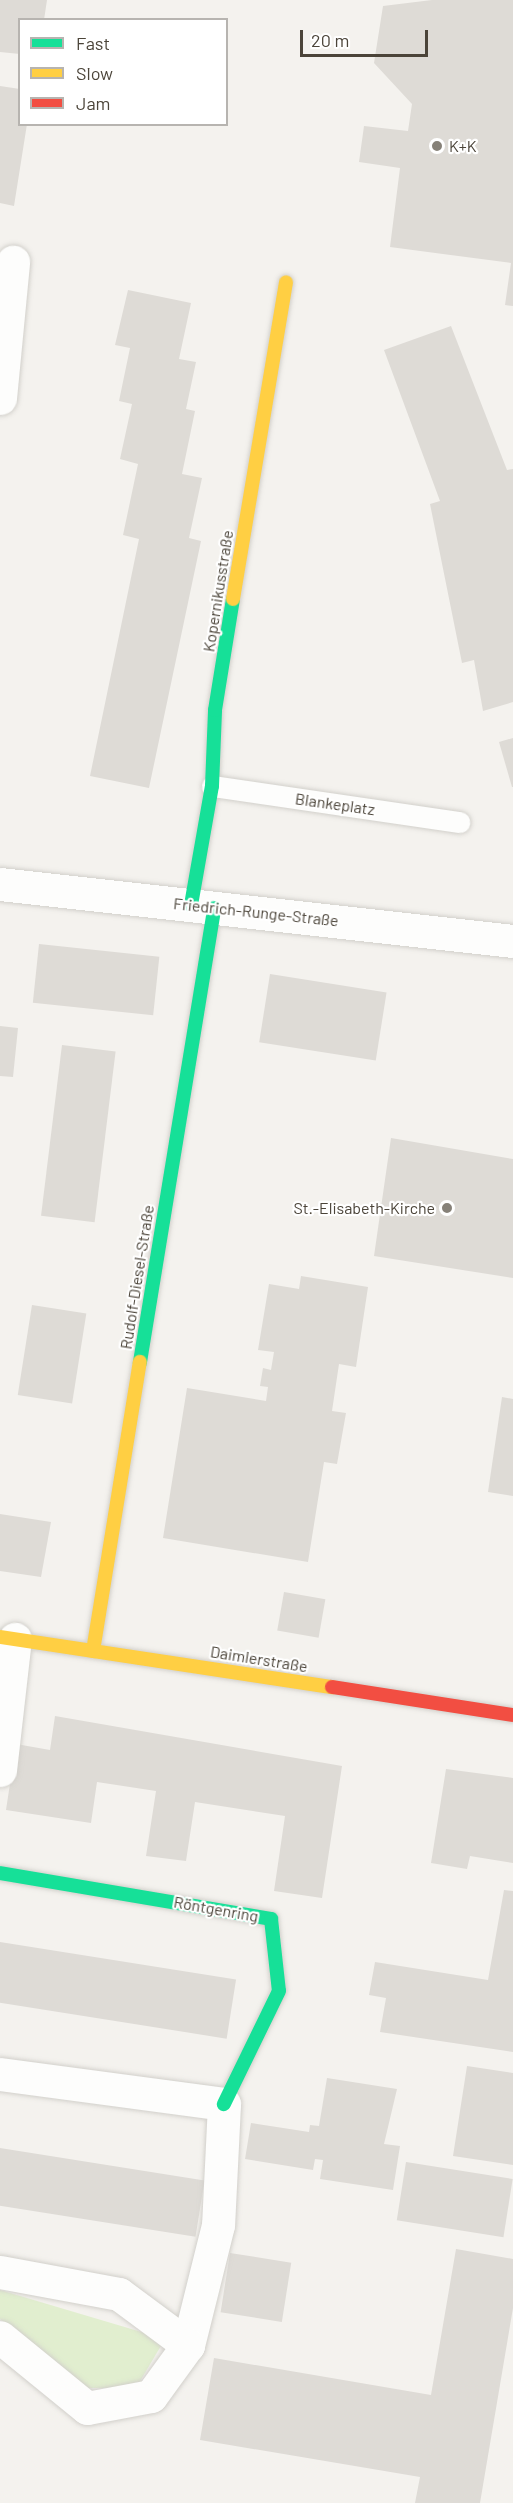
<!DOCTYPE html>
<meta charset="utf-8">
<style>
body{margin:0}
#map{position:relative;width:513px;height:2503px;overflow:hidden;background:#f4f2ee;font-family:Barlow,sans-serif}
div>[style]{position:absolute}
.green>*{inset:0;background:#e1eecf}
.building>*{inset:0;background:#dedbd6;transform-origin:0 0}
.roads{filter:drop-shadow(0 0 2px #d2d0cb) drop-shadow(0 0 2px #d2d0cb)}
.lane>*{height:21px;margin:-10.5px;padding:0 10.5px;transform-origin:10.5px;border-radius:10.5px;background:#fdfdfc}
.street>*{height:33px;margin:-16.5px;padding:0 16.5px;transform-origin:16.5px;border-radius:16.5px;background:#fdfdfc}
.fast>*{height:14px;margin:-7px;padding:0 7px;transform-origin:7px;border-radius:7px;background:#16e098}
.slow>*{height:14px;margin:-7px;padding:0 7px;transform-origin:7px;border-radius:7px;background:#ffcf43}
.jam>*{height:14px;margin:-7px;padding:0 7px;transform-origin:7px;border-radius:7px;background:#f24e42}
.dots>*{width:16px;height:16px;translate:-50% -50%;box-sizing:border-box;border:3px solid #fff;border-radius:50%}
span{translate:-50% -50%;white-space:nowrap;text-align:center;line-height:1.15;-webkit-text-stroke:4.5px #fff;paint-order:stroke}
.poi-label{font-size:16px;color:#4b4439}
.left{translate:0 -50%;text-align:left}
.right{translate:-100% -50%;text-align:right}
.street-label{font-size:16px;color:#4b4439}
.legend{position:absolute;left:18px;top:18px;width:210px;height:108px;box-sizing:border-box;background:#fff;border:2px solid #b7b4b0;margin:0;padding:8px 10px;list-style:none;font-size:18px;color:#4b4439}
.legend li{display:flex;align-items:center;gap:12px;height:30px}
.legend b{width:30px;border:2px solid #b7b4b0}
.scale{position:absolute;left:300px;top:30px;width:128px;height:27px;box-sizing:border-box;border:3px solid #4b4439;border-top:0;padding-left:8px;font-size:18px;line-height:21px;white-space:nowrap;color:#4b4439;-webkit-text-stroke:4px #fff;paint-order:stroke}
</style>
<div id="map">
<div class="green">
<i style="clip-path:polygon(0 2290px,165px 2339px,136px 2388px,85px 2388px,0 2319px)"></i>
</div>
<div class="building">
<i style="clip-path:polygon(0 0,47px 0,44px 20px,20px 20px,20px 54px,0 52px)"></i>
<i style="clip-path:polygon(432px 0,513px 0,513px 306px,505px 305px,511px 263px,390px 247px,400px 168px,359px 162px,364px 126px,408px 131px,412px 104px,374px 63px,383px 6px)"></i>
<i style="clip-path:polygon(0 86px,20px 89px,20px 124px,27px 124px,14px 206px,0 203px)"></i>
<i style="clip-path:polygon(128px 290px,191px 303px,179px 359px,196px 362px,186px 409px,195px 411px,182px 474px,202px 478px,189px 538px,201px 541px,149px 788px,90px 776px,139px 539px,123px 535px,138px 464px,120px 459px,132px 404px,119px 401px,130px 348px,115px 345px)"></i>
<i style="clip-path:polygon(451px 326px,507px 470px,513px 469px,513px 702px,483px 711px,474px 660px,462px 663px,430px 504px,440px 501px,384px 350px)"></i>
<i style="clip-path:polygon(513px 738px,513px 787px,512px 787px,499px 742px)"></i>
<i style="left:39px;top:944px;width:121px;height:59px;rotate:6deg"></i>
<i style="left:270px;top:974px;width:118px;height:69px;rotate:9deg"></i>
<i style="clip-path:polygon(0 1026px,18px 1028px,13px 1077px,0 1076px)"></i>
<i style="left:62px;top:1045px;width:54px;height:172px;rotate:7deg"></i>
<i style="clip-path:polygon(391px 1138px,513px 1159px,513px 1278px,374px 1256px)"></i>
<i style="clip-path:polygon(301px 1276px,368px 1287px,356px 1367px,339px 1364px,332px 1411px,346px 1413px,337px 1464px,324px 1462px,308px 1562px,163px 1538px,187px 1388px,266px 1401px,268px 1387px,260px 1386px,263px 1368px,271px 1370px,274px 1352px,258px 1350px,269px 1284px,299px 1289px)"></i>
<i style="left:32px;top:1305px;width:55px;height:91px;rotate:9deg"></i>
<i style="clip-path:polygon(502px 1397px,513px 1399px,513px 1496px,488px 1492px)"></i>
<i style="clip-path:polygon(0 1514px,51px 1522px,41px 1577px,0 1571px)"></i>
<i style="left:284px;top:1592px;width:42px;height:39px;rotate:10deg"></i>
<i style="clip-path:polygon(55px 1716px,342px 1766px,322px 1898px,274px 1891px,285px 1816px,195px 1802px,186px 1861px,146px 1856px,156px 1791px,97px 1782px,91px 1823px,6px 1810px,16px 1744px,50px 1750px)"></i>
<i style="clip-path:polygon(446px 1769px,513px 1778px,513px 1863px,470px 1856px,467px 1869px,431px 1863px)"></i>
<i style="clip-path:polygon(504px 1890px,513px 1891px,513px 2052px,380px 2032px,386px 1998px,369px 1995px,375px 1962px,488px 1980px)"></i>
<i style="left:0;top:1942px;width:239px;height:60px;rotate:9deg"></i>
<i style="clip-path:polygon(467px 2066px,513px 2073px,513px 2165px,453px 2156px)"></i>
<i style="clip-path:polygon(327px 2078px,397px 2089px,384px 2144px,400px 2146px,393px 2190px,320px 2179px,323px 2160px,315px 2159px,313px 2170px,245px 2159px,251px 2123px,309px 2132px,310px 2125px,319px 2126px)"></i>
<i style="left:0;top:2148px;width:207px;height:57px;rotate:9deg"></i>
<i style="left:406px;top:2162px;width:108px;height:59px;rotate:9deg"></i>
<i style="clip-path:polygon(456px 2249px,513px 2259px,513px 2308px,480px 2503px,415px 2503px,420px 2477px,200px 2440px,214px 2358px,431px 2395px)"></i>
<i style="left:230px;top:2253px;width:62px;height:60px;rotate:9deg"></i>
</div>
<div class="roads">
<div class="lane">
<i style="left:212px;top:786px;width:250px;rotate:8.3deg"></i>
</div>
<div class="street">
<i style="left:0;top:398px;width:137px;rotate:-84.5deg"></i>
<i style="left:0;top:884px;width:516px;rotate:6.34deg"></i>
<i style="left:0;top:1770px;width:132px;rotate:-83.5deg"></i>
<i style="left:0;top:2074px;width:226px;rotate:7.6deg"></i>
<i style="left:224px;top:2104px;width:121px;rotate:92.8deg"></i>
<i style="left:218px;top:2225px;width:124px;rotate:104deg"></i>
<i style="left:0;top:2272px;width:121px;rotate:10.5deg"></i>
<i style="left:119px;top:2294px;width:86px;rotate:36.5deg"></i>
<i style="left:188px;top:2345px;width:63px;rotate:126deg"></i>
<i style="left:151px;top:2396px;width:65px;rotate:169.4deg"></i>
<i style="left:87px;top:2408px;width:112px;rotate:-140.8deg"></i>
</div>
<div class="fast">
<i style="left:191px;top:905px;width:121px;rotate:-80deg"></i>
<i style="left:212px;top:786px;width:76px;rotate:-87.7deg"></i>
<i style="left:215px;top:710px;width:112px;rotate:-80.8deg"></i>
<i style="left:140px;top:1362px;width:460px;rotate:-80.7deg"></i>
<i style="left:0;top:1873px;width:275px;rotate:9.6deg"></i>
<i style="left:271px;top:1919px;width:72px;rotate:83.7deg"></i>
<i style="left:279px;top:1991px;width:126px;rotate:116deg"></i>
</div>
<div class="slow">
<i style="left:233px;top:599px;width:321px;rotate:-80.5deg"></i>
<i style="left:0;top:1637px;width:336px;rotate:8.6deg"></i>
<i style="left:93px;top:1651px;width:293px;rotate:-80.8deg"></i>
</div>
<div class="jam">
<i style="left:332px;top:1687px;width:183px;rotate:8.8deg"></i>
</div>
</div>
<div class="dots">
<i style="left:437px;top:146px;background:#868178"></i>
<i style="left:447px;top:1208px;background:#868178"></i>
</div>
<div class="poi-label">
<span class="left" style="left:449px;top:146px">K+K</span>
<span class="right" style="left:435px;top:1208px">St.-Elisabeth-Kirche</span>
</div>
<div class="street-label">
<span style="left:218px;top:591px;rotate:-81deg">Kopernikusstraße</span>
<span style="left:335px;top:804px;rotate:8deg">Blankeplatz</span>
<span style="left:256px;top:912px;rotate:6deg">Friedrich-Runge-Straße</span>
<span style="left:137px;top:1277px;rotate:-81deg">Rudolf-Diesel-Straße</span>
<span style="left:259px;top:1659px;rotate:9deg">Daimlerstraße</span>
<span style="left:216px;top:1909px;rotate:10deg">Röntgenring</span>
</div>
<ul class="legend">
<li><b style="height:8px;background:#16e098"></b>Fast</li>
<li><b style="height:8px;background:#ffcf43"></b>Slow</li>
<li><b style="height:8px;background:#f24e42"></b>Jam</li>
</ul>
<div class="scale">20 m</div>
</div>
